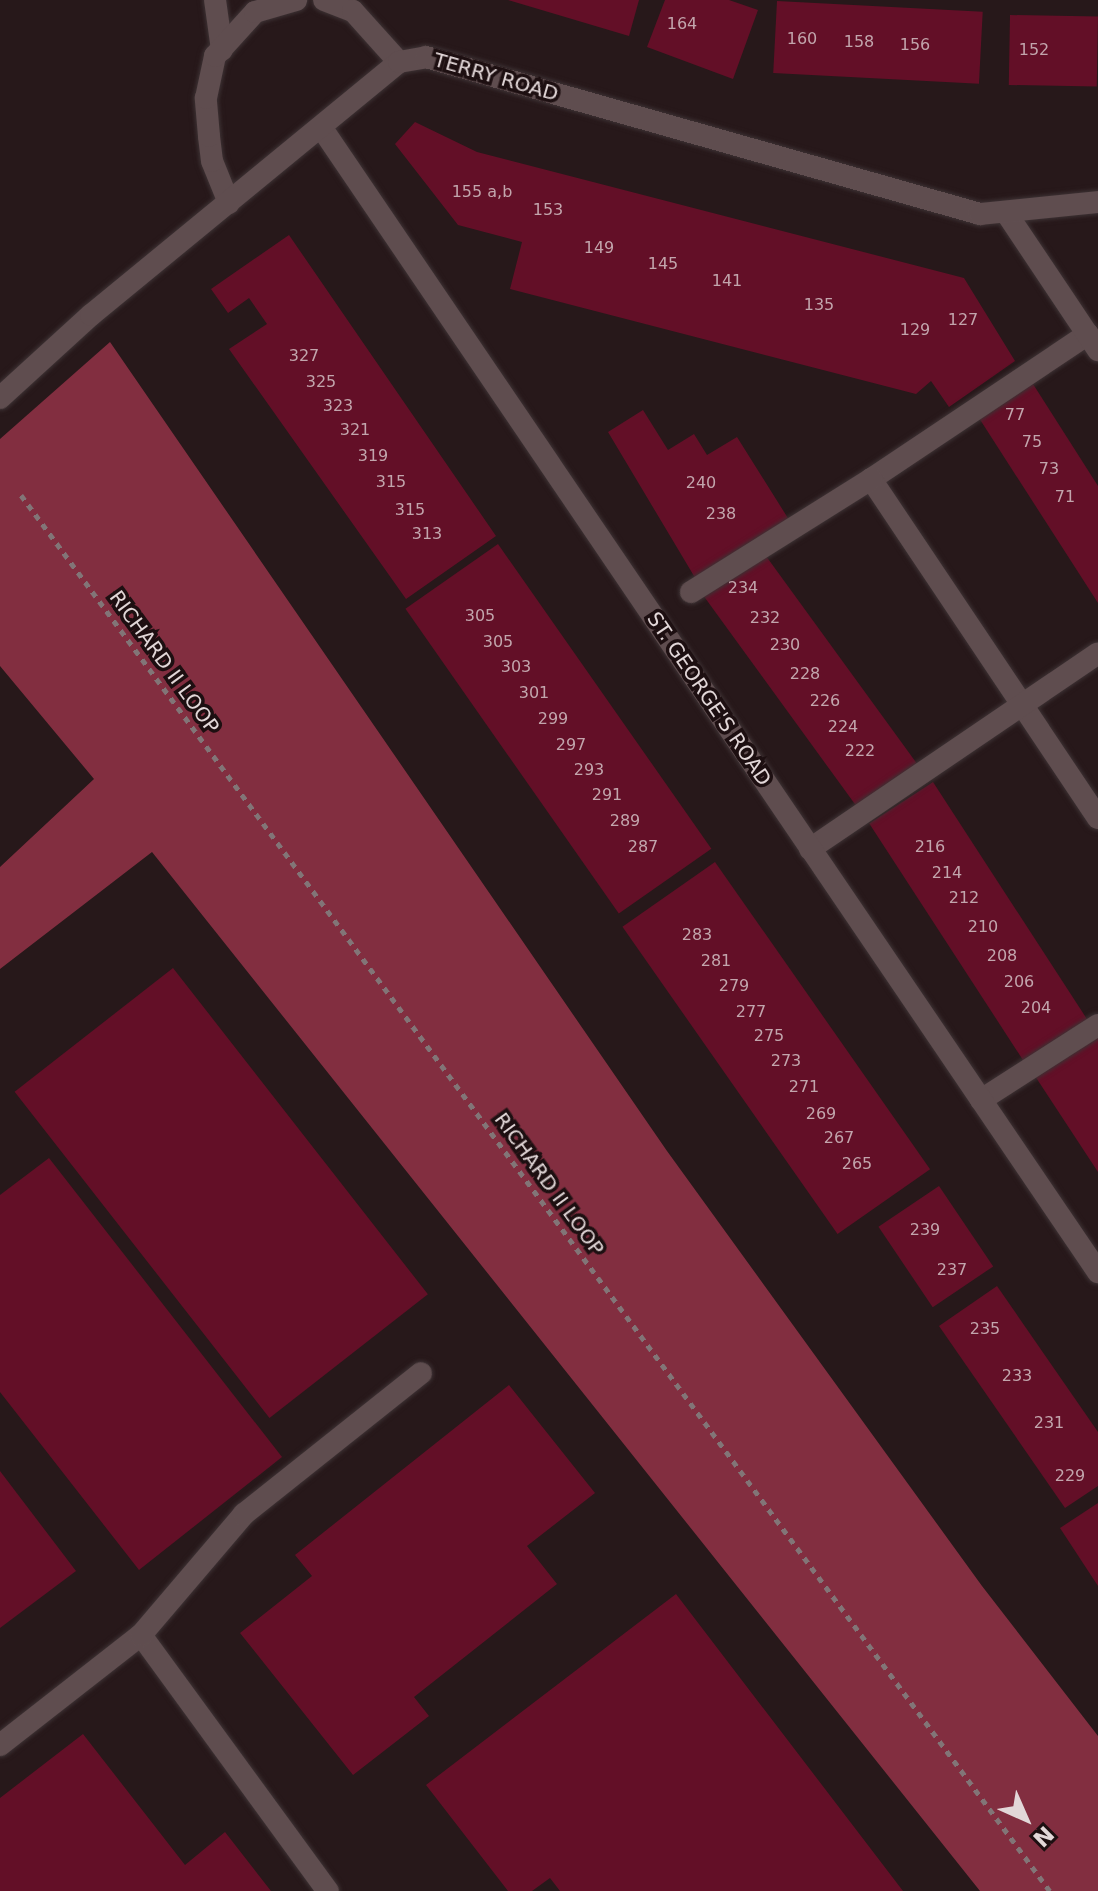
<!DOCTYPE html>
<style>
body{margin:0}
#map{position:relative;width:1098px;height:1891px;overflow:hidden;background:#27181a;font-family:"DejaVu Sans",sans-serif}
div>[style]{position:absolute}
.forest>*{inset:0;background:#822e40}
.building>*{inset:0;background:#630f27;transform-origin:0 0}
.path>*{height:5px;margin-top:-2.5px;transform-origin:0;background:repeating-linear-gradient(90deg,#827577 0 6px,transparent 0 12px)}
.roads{filter:drop-shadow(0 0 2px #3d3234) drop-shadow(0 0 2px #3d3234)}
.service>*{height:22px;margin:-11px;padding:0 11px;transform-origin:11px;border-radius:11px;background:#5f4d4f}
.minor>*{height:22px;margin:-11px;padding:0 11px;transform-origin:11px;border-radius:11px;background:#5f4d4f}
span{translate:-50% -50%;white-space:nowrap;text-align:center;line-height:1.15;-webkit-text-stroke:7px #1d0f11;paint-order:stroke}
.number-label{font-size:16px;color:#c2a5ac}
.number-label span{-webkit-text-stroke-width:0}
.street-label{font-size:20px;color:#e2d7d8}
.north{position:absolute;left:986px;top:1779px;width:80px;height:80px;-webkit-text-stroke:6px #1d0f11;paint-order:stroke;rotate:135deg;font-size:22px;font-weight:700;line-height:32px;text-align:center;color:#e2d7d8}
.north::after{content:'';display:block;margin:auto;width:28px;height:36px;background:#e2d7d8;clip-path:polygon(50% 0,100% 100%,50% 72%,0 100%)}
</style>
<div id="map">
<div class="forest">
<i style="clip-path:polygon(110px 342px,667px 1151px,982px 1586px,1098px 1736px,1098px 1891px,980px 1891px,152px 852px,0 969px,0 867px,94px 779px,0 666px,0 439px)"></i>
</div>
<div class="building">
<i style="clip-path:polygon(508px 0,639px 0,629px 36px)"></i>
<i style="clip-path:polygon(665px 0,729px 0,758px 10px,733px 79px,647px 47px)"></i>
<i style="left:777px;top:1px;width:206px;height:72px;rotate:3deg"></i>
<i style="left:1010px;top:15px;width:88px;height:70px;rotate:1deg"></i>
<i style="clip-path:polygon(415px 122px,477px 152px,964px 278px,1015px 361px,949px 407px,931px 381px,916px 394px,510px 289px,522px 242px,458px 225px,395px 144px)"></i>
<i style="clip-path:polygon(289px 235px,496px 536px,406px 599px,229px 349px,267px 324px,249px 298px,228px 313px,211px 289px)"></i>
<i style="clip-path:polygon(1033px 384px,1098px 486px,1098px 603px,979px 418px)"></i>
<i style="clip-path:polygon(643px 410px,668px 450px,694px 434px,707px 455px,737px 437px,791px 523px,697px 581px,608px 432px)"></i>
<i style="left:498px;top:544px;width:372px;height:113px;rotate:55deg"></i>
<i style="left:761px;top:549px;width:268px;height:74px;rotate:54deg"></i>
<i style="left:933px;top:782px;width:288px;height:76px;rotate:57deg"></i>
<i style="left:715px;top:862px;width:375px;height:113px;rotate:55deg"></i>
<i style="left:173px;top:968px;width:414px;height:201px;rotate:52deg"></i>
<i style="clip-path:polygon(1098px 1030px,1098px 1172px,1033px 1073px)"></i>
<i style="clip-path:polygon(49px 1158px,282px 1457px,139px 1570px,0 1392px,0 1195px)"></i>
<i style="left:939px;top:1186px;width:97px;height:73px;rotate:56deg"></i>
<i style="clip-path:polygon(997px 1286px,1098px 1432px,1098px 1486px,1065px 1508px,939px 1326px)"></i>
<i style="clip-path:polygon(509px 1385px,595px 1493px,527px 1546px,557px 1584px,414px 1697px,429px 1716px,353px 1775px,240px 1633px,312px 1576px,295px 1555px)"></i>
<i style="clip-path:polygon(0 1471px,76px 1571px,0 1628px)"></i>
<i style="clip-path:polygon(1098px 1503px,1098px 1586px,1060px 1528px)"></i>
<i style="clip-path:polygon(676px 1594px,903px 1891px,560px 1891px,550px 1878px,532px 1891px,508px 1891px,426px 1785px)"></i>
<i style="clip-path:polygon(83px 1734px,185px 1865px,225px 1832px,271px 1891px,0 1891px,0 1798px)"></i>
</div>
<div class="path">
<i style="left:21px;top:495px;width:1734px;rotate:53.61deg"></i>
</div>
<div class="roads">
<div class="service">
<i style="left:215px;top:0;width:50px;rotate:82deg"></i>
<i style="left:324px;top:0;width:31px;rotate:21deg"></i>
<i style="left:353px;top:11px;width:69px;rotate:48deg"></i>
<i style="left:229px;top:203px;width:45px;rotate:-112deg"></i>
<i style="left:212px;top:161px;width:25px;rotate:-97deg"></i>
<i style="left:209px;top:136px;width:38px;rotate:-95deg"></i>
<i style="left:206px;top:98px;width:43px;rotate:-77.9deg"></i>
<i style="left:215px;top:56px;width:59px;rotate:-47.7deg"></i>
<i style="left:255px;top:12px;width:43px;rotate:-16.3deg"></i>
<i style="left:1088px;top:334px;width:261px;rotate:146.2deg"></i>
<i style="left:871px;top:479px;width:408px;rotate:56.2deg"></i>
<i style="left:691px;top:592px;width:213px;rotate:-32.1deg"></i>
<i style="left:810px;top:849px;width:348px;rotate:-34.2deg"></i>
<i style="left:981px;top:1100px;width:139px;rotate:-32.7deg"></i>
<i style="left:141px;top:1635px;width:317px;rotate:53.9deg"></i>
<i style="left:0;top:1745px;width:179px;rotate:-38deg"></i>
<i style="left:141px;top:1635px;width:159px;rotate:-49.6deg"></i>
<i style="left:244px;top:1514px;width:226px;rotate:-38.5deg"></i>
</div>
<div class="minor">
<i style="left:321px;top:127px;width:1384px;rotate:55.84deg"></i>
<i style="left:1007px;top:214px;width:164px;rotate:56.2deg"></i>
<i style="left:0;top:398px;width:123px;rotate:-42.4deg"></i>
<i style="left:91px;top:315px;width:399px;rotate:-39.4deg"></i>
<i style="left:399px;top:62px;width:27px;rotate:-10deg"></i>
<i style="left:426px;top:57px;width:576px;rotate:15.82deg"></i>
<i style="left:980px;top:214px;width:119px;rotate:-5.8deg"></i>
</div>
</div>
<div class="number-label">
<span style="left:682px;top:24px">164</span>
<span style="left:802px;top:39px">160</span>
<span style="left:859px;top:42px">158</span>
<span style="left:915px;top:45px">156</span>
<span style="left:1034px;top:50px">152</span>
<span style="left:482px;top:192px">155 a,b</span>
<span style="left:548px;top:210px">153</span>
<span style="left:599px;top:248px">149</span>
<span style="left:663px;top:264px">145</span>
<span style="left:727px;top:281px">141</span>
<span style="left:819px;top:305px">135</span>
<span style="left:963px;top:320px">127</span>
<span style="left:915px;top:330px">129</span>
<span style="left:304px;top:356px">327</span>
<span style="left:321px;top:382px">325</span>
<span style="left:338px;top:406px">323</span>
<span style="left:1015px;top:415px">77</span>
<span style="left:355px;top:430px">321</span>
<span style="left:1032px;top:442px">75</span>
<span style="left:373px;top:456px">319</span>
<span style="left:1049px;top:469px">73</span>
<span style="left:391px;top:482px">315</span>
<span style="left:701px;top:483px">240</span>
<span style="left:1065px;top:497px">71</span>
<span style="left:410px;top:510px">315</span>
<span style="left:721px;top:514px">238</span>
<span style="left:427px;top:534px">313</span>
<span style="left:743px;top:588px">234</span>
<span style="left:480px;top:616px">305</span>
<span style="left:765px;top:618px">232</span>
<span style="left:498px;top:642px">305</span>
<span style="left:785px;top:645px">230</span>
<span style="left:516px;top:667px">303</span>
<span style="left:805px;top:674px">228</span>
<span style="left:534px;top:693px">301</span>
<span style="left:825px;top:701px">226</span>
<span style="left:553px;top:719px">299</span>
<span style="left:843px;top:727px">224</span>
<span style="left:571px;top:745px">297</span>
<span style="left:860px;top:751px">222</span>
<span style="left:589px;top:770px">293</span>
<span style="left:607px;top:795px">291</span>
<span style="left:625px;top:821px">289</span>
<span style="left:643px;top:847px">287</span>
<span style="left:930px;top:847px">216</span>
<span style="left:947px;top:873px">214</span>
<span style="left:964px;top:898px">212</span>
<span style="left:983px;top:927px">210</span>
<span style="left:697px;top:935px">283</span>
<span style="left:1002px;top:956px">208</span>
<span style="left:716px;top:961px">281</span>
<span style="left:1019px;top:982px">206</span>
<span style="left:734px;top:986px">279</span>
<span style="left:1036px;top:1008px">204</span>
<span style="left:751px;top:1012px">277</span>
<span style="left:769px;top:1036px">275</span>
<span style="left:786px;top:1061px">273</span>
<span style="left:804px;top:1087px">271</span>
<span style="left:821px;top:1114px">269</span>
<span style="left:839px;top:1138px">267</span>
<span style="left:857px;top:1164px">265</span>
<span style="left:925px;top:1230px">239</span>
<span style="left:952px;top:1270px">237</span>
<span style="left:985px;top:1329px">235</span>
<span style="left:1017px;top:1376px">233</span>
<span style="left:1049px;top:1423px">231</span>
<span style="left:1070px;top:1476px">229</span>
</div>
<div class="street-label">
<span style="left:496px;top:77px;rotate:16deg">TERRY ROAD</span>
<span style="left:164px;top:662px;rotate:54deg">RICHARD II LOOP</span>
<span style="left:709px;top:699px;rotate:56deg">ST. GEORGE'S ROAD</span>
<span style="left:549px;top:1184px;rotate:54deg">RICHARD II LOOP</span>
</div>
<div class="north">N</div>
</div>
